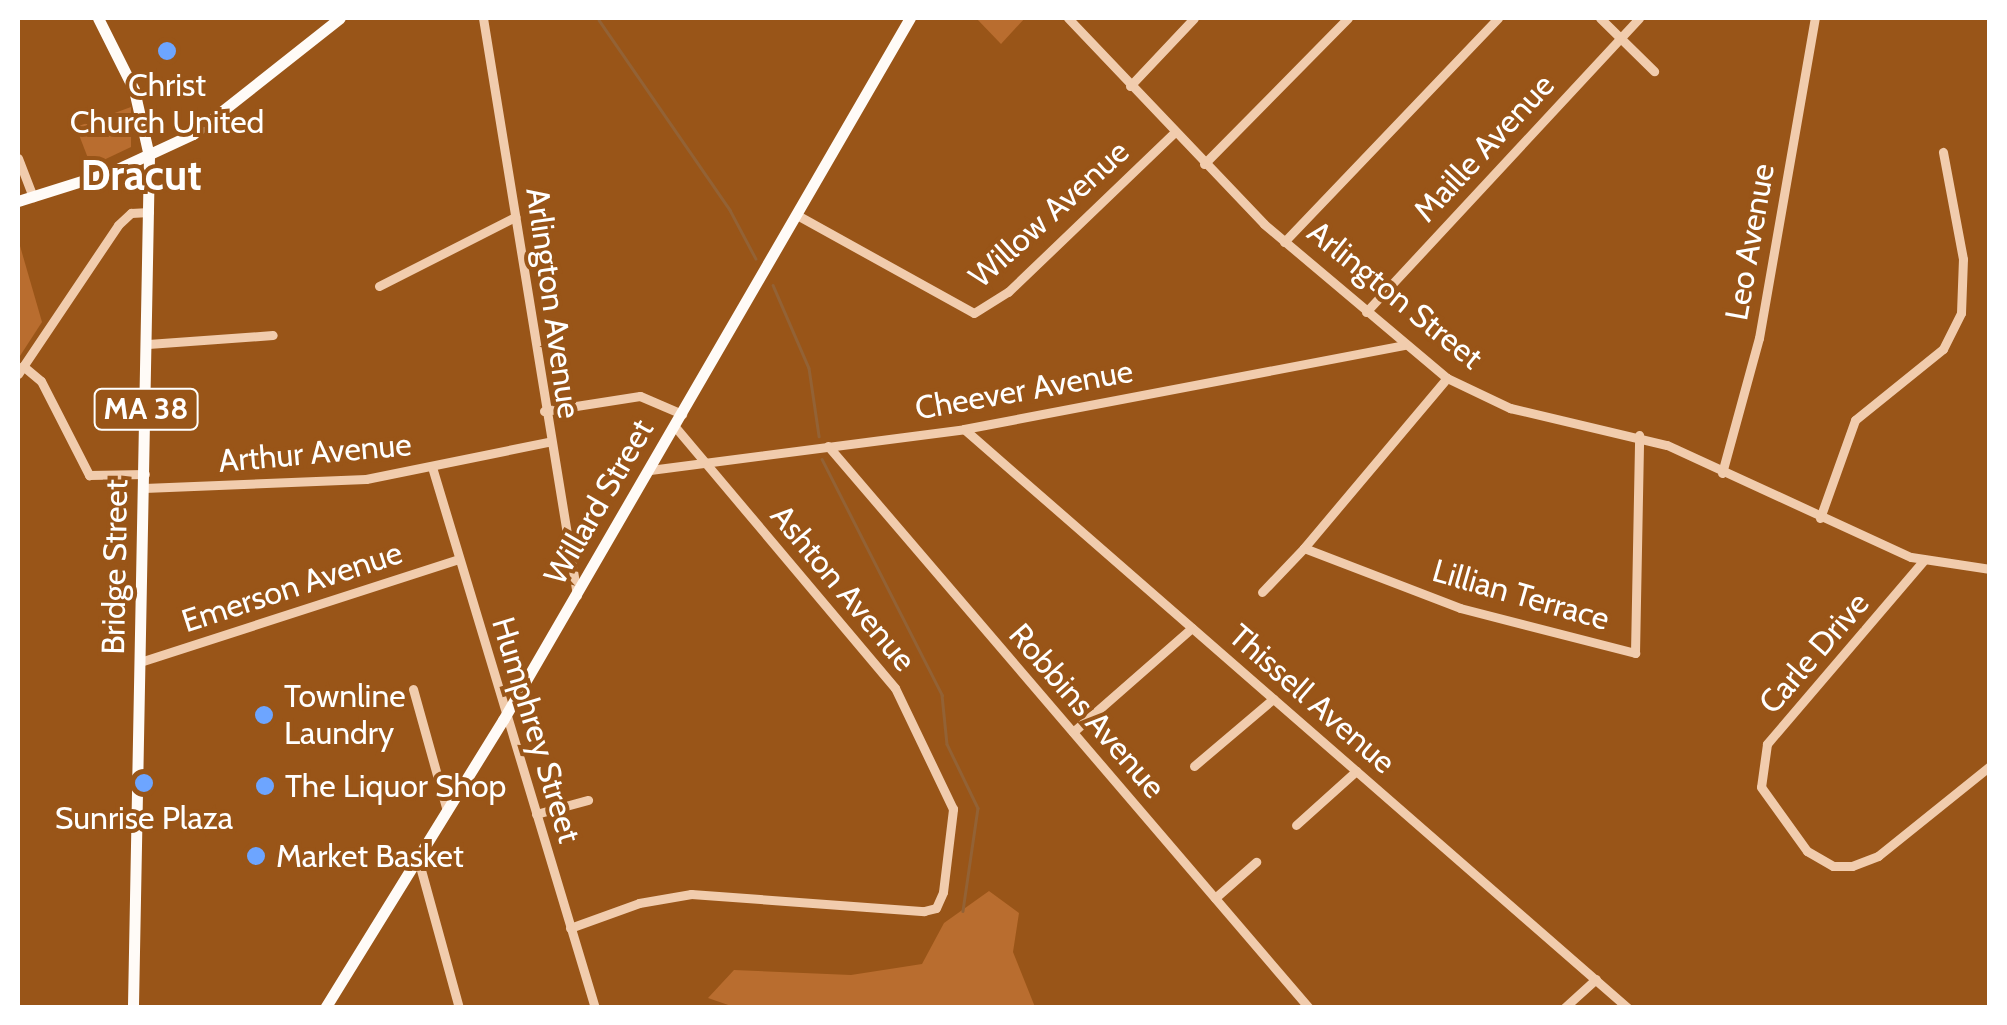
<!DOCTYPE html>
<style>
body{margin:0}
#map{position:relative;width:2007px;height:1025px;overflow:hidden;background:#995518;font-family:Cabin,sans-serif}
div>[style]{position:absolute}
.green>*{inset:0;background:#b96d2f}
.stream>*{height:2.5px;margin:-1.25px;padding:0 1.25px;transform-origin:1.25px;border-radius:1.25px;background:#936235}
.minor>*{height:9px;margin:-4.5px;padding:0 4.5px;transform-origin:4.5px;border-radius:4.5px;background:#f1ccad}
.major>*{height:11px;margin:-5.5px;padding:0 5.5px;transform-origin:5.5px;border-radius:5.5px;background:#fffbf7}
.dots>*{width:28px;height:28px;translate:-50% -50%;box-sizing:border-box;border:5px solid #995518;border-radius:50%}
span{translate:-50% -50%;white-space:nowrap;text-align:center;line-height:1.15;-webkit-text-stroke:8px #995518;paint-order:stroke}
.shield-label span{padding:2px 8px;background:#995518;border:2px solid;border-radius:8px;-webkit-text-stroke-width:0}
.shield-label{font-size:30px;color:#fff;font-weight:700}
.poi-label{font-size:32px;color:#fff}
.left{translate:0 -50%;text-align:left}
.street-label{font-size:32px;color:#fff}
.district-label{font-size:42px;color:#fff;font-weight:700}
.frame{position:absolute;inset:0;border:20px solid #fff;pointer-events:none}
</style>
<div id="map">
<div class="green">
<i style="clip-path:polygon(976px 18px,1025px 18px,1001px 44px)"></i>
<i style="clip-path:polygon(131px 107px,131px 147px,91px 166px,76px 127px)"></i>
<i style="clip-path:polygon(18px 239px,42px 322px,18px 359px)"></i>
<i style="clip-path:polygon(989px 891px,1019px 913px,1013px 952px,1035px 1007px,737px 1008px,708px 998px,734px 970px,851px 975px,922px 964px,944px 923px)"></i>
</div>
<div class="stream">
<i style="left:599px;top:20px;width:231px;rotate:55.4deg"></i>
<i style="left:730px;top:210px;width:55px;rotate:62deg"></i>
<i style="left:773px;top:285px;width:90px;rotate:66.6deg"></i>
<i style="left:809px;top:368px;width:69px;rotate:81.6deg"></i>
<i style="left:822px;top:459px;width:265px;rotate:63deg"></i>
<i style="left:942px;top:695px;width:49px;rotate:84.2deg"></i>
<i style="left:947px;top:744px;width:71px;rotate:64.2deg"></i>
<i style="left:978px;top:808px;width:104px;rotate:98.3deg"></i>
</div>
<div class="minor">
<i style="left:483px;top:18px;width:585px;rotate:80.75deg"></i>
<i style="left:1068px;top:18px;width:284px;rotate:46.4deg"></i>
<i style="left:1264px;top:224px;width:239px;rotate:40.1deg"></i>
<i style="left:1447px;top:378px;width:70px;rotate:25.5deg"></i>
<i style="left:1510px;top:408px;width:161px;rotate:13.3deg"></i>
<i style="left:1667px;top:445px;width:268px;rotate:24.7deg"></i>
<i style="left:1911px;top:557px;width:80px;rotate:8.6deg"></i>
<i style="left:1600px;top:18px;width:76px;rotate:44.5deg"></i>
<i style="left:1130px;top:86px;width:93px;rotate:-46.7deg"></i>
<i style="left:18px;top:158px;width:42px;rotate:69deg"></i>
<i style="left:1204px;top:164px;width:205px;rotate:-45.4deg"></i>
<i style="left:797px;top:215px;width:202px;rotate:29deg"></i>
<i style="left:974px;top:313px;width:40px;rotate:-32deg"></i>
<i style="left:1008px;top:292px;width:230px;rotate:-43.8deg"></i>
<i style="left:1284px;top:242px;width:310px;rotate:-46.3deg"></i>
<i style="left:379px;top:286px;width:153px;rotate:-26.9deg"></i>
<i style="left:1366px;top:312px;width:401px;rotate:-47.1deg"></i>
<i style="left:148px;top:344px;width:125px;rotate:-4.1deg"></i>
<i style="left:23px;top:366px;width:23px;rotate:40deg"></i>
<i style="left:41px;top:381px;width:106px;rotate:62.9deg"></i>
<i style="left:89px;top:475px;width:56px;rotate:-1deg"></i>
<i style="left:18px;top:374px;width:179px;rotate:-56.1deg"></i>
<i style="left:118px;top:225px;width:18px;rotate:-43deg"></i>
<i style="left:131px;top:213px;width:18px;rotate:-3deg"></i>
<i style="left:1447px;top:378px;width:222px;rotate:130.1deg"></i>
<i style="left:1304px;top:548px;width:167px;rotate:21deg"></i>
<i style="left:1460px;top:608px;width:181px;rotate:14.4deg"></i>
<i style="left:1635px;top:653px;width:218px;rotate:-88.9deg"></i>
<i style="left:544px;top:411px;width:97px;rotate:-8.9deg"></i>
<i style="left:640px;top:396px;width:46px;rotate:23.2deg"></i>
<i style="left:964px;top:429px;width:881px;rotate:41.09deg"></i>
<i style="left:828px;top:446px;width:740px;rotate:49.44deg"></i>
<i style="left:432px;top:467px;width:565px;rotate:73.23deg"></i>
<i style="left:650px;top:470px;width:317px;rotate:-7.4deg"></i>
<i style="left:964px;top:429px;width:449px;rotate:-10.8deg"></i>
<i style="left:1722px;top:473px;width:140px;rotate:-74.7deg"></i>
<i style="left:1759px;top:338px;width:325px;rotate:-80.1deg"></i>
<i style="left:144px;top:488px;width:222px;rotate:-2.3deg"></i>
<i style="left:366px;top:479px;width:186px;rotate:-11.5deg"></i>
<i style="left:1820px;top:518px;width:104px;rotate:-70.3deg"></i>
<i style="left:1855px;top:420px;width:113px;rotate:-38.9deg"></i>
<i style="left:1943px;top:349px;width:40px;rotate:-63.4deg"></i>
<i style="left:1961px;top:313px;width:54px;rotate:-87.9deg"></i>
<i style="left:1963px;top:259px;width:109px;rotate:-100.6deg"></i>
<i style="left:1924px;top:560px;width:242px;rotate:130.5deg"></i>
<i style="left:1767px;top:744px;width:43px;rotate:97.9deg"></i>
<i style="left:1761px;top:787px;width:79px;rotate:54.3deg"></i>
<i style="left:1807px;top:851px;width:30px;rotate:30deg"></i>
<i style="left:1833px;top:866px;width:19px"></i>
<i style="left:1852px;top:866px;width:28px;rotate:-21deg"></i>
<i style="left:1878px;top:856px;width:144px;rotate:-38.8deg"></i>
<i style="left:1262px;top:592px;width:61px;rotate:-46.3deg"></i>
<i style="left:140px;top:662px;width:335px;rotate:-17.9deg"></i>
<i style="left:413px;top:689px;width:127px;rotate:74.4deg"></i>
<i style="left:1073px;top:732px;width:158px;rotate:-41.2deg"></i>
<i style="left:1194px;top:766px;width:104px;rotate:-40.3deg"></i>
<i style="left:536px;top:814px;width:54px;rotate:-15.1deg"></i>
<i style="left:1296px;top:825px;width:81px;rotate:-42deg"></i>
<i style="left:418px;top:859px;width:155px;rotate:74.6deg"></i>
<i style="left:1215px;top:898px;width:55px;rotate:-41.3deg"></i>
<i style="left:570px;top:928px;width:73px;rotate:-19.9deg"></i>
<i style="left:639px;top:903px;width:53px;rotate:-9.8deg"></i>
<i style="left:691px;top:894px;width:234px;rotate:4.2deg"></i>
<i style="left:924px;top:911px;width:12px;rotate:-14deg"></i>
<i style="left:936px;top:908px;width:17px;rotate:-66deg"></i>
<i style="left:943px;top:892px;width:84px;rotate:-83.1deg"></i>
<i style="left:953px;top:809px;width:134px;rotate:-115.6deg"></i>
<i style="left:895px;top:688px;width:341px;rotate:-130.1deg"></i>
<i style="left:1564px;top:1008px;width:43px;rotate:-42.2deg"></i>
</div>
<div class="major">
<i style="left:98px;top:18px;width:80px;rotate:63.4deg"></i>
<i style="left:134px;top:90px;width:68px;rotate:77.2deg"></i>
<i style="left:149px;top:156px;width:852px;rotate:91.08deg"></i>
<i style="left:18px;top:201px;width:100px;rotate:-17.5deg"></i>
<i style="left:113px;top:171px;width:88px;rotate:-24.8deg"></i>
<i style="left:193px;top:134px;width:187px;rotate:-38.3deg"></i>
<i style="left:325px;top:1008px;width:339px;rotate:-58.3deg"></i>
<i style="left:503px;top:720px;width:811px;rotate:-59.9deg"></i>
</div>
<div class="dots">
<i style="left:167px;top:51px;background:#6da5ff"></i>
<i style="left:264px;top:715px;background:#6da5ff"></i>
<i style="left:144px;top:783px;background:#6da5ff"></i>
<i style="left:265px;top:786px;background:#6da5ff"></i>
<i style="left:256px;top:856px;background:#6da5ff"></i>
</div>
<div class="shield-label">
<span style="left:146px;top:409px">MA 38</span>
</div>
<div class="poi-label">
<span style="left:167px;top:104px">Christ<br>Church United</span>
<span class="left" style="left:284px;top:715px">Townline<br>Laundry</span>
<span class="left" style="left:285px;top:786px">The Liquor Shop</span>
<span style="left:144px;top:818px">Sunrise Plaza</span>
<span class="left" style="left:276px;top:856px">Market Basket</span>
</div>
<div class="street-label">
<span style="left:1484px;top:148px;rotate:-47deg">Maille Avenue</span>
<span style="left:1049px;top:214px;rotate:-42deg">Willow Avenue</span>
<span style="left:1750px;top:242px;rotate:-80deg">Leo Avenue</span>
<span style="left:1395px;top:295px;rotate:39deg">Arlington Street</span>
<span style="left:553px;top:303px;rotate:82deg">Arlington Avenue</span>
<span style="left:1024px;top:390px;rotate:-10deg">Cheever Avenue</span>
<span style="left:315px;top:453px;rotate:-5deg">Arthur Avenue</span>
<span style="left:599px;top:502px;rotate:-60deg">Willard Street</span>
<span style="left:115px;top:567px;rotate:-89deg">Bridge Street</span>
<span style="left:292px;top:587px;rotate:-18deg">Emerson Avenue</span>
<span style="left:843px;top:588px;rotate:50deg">Ashton Avenue</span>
<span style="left:1521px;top:595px;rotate:16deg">Lillian Terrace</span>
<span style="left:1814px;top:653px;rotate:-49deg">Carle Drive</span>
<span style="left:1312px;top:699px;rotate:41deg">Thissell Avenue</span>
<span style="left:1087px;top:711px;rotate:49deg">Robbins Avenue</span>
<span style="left:536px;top:730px;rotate:73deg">Humphrey Street</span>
</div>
<div class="district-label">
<span style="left:141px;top:175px">Dracut</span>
</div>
<div class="frame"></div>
</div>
